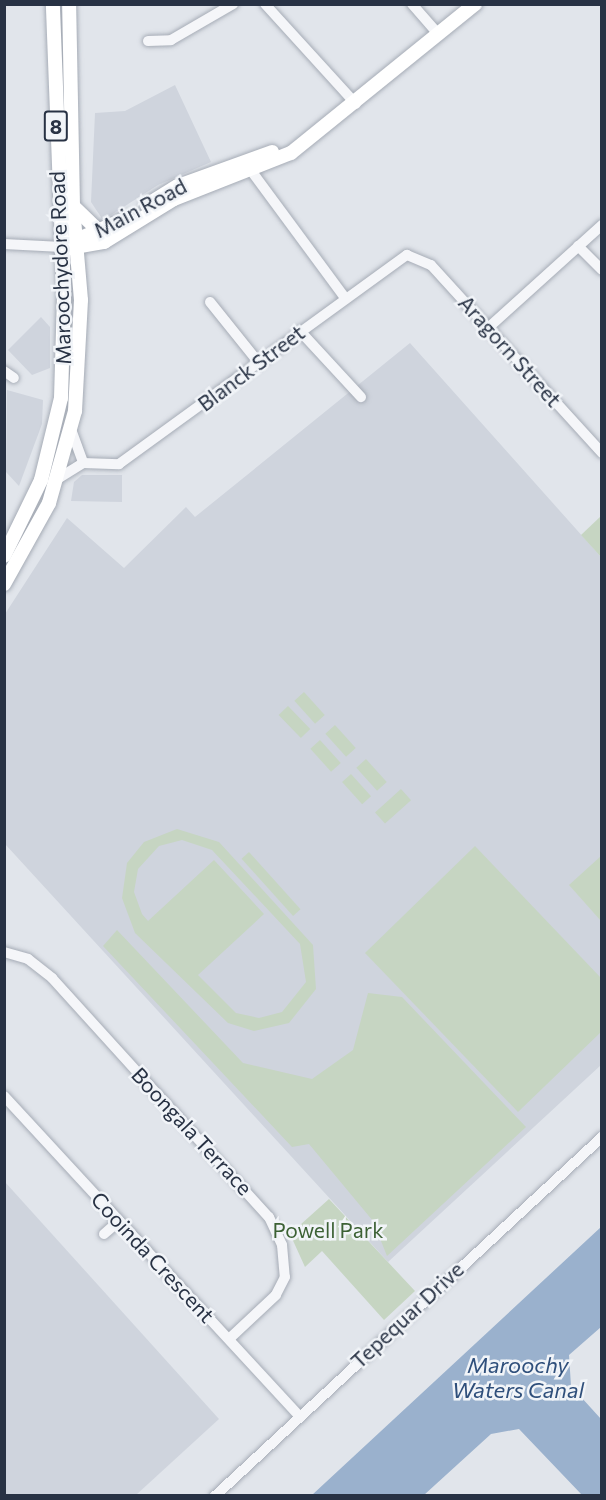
<!DOCTYPE html>
<style>
body{margin:0}
#map{position:relative;width:606px;height:1500px;overflow:hidden;background:#e1e5eb;font-family:Commissioner,sans-serif}
div>[style]{position:absolute}
.built>*{inset:0;background:#cfd4dd}
.green>*{inset:0;background:#c6d5c2;transform-origin:0 0}
.water>*{inset:0;background:#9ab1cd}
.roads{filter:drop-shadow(0 0 2px #a6acb6) drop-shadow(0 0 2px #a6acb6)}
.minor>*{height:10px;margin:-5px;padding:0 5px;transform-origin:5px;border-radius:5px;background:#f5f6f9}
.major>*{height:14px;margin:-7px;padding:0 7px;transform-origin:7px;border-radius:7px;background:#fff}
span{translate:-50% -50%;white-space:nowrap;text-align:center;line-height:1.15;-webkit-text-stroke:5px #f1f4f8;paint-order:stroke}
.shield-label span{padding:2px 4px;background:#f1f4f8;border:2px solid;border-radius:4px;-webkit-text-stroke-width:0}
.shield-label{font-size:20px;color:#283244;font-weight:700}
.street-label{font-size:21px;color:#283244}
.park-label{font-size:21px;color:#3c6134}
.water-label{font-size:22px;color:#2f4f7b;font-style:italic}
.frame{position:absolute;inset:0;border:6px solid #283244;pointer-events:none}
</style>
<div id="map">
<div class="built">
<i style="clip-path:polygon(175px 85px,211px 162px,158px 185px,103px 220px,91px 202px,95px 113px,125px 111px)"></i>
<i style="clip-path:polygon(41px 317px,50px 327px,50px 368px,32px 375px,8px 350px)"></i>
<i style="clip-path:polygon(410px 343px,601px 557px,601px 1065px,388px 1262px,5px 844px,5px 614px,67px 518px,124px 568px,186px 507px,195px 517px)"></i>
<i style="clip-path:polygon(7px 390px,43px 400px,42px 424px,19px 486px,6px 472px)"></i>
<i style="clip-path:polygon(82px 475px,122px 475px,122px 502px,71px 501px,74px 482px)"></i>
<i style="clip-path:polygon(5px 1182px,219px 1419px,136px 1495px,5px 1495px)"></i>
</div>
<div class="green">
<i style="clip-path:polygon(601px 516px,601px 557px,581px 535px)"></i>
<i style="left:304px;top:692px;width:31px;height:13px;rotate:48deg"></i>
<i style="left:288px;top:706px;width:32px;height:13px;rotate:46deg"></i>
<i style="left:335px;top:725px;width:31px;height:13px;rotate:48deg"></i>
<i style="left:320px;top:740px;width:31px;height:13px;rotate:48deg"></i>
<i style="left:366px;top:759px;width:31px;height:13px;rotate:48deg"></i>
<i style="left:351px;top:774px;width:30px;height:12px;rotate:48deg"></i>
<i style="left:401px;top:789px;width:15px;height:35px;rotate:48deg"></i>
<i style="clip-path:polygon(evenodd,177px 829px,219px 842px,313px 945px,316px 989px,289px 1023px,254px 1031px,228px 1023px,135px 933px,122px 898px,127px 863px,144px 842px,177px 829px,182px 840px,212px 850px,300px 944px,306px 982px,282px 1012px,259px 1018px,236px 1013px,198px 975px,264px 914px,214px 860px,148px 921px,142px 914px,134px 892px,138px 869px,159px 846px,182px 840px)"></i>
<i style="clip-path:polygon(475px 846px,601px 978px,601px 1032px,518px 1112px,365px 953px)"></i>
<i style="left:249px;top:852px;width:77px;height:10px;rotate:48deg"></i>
<i style="clip-path:polygon(601px 856px,601px 921px,569px 885px)"></i>
<i style="clip-path:polygon(117px 930px,243px 1063px,312px 1079px,353px 1050px,368px 993px,402px 997px,526px 1127px,387px 1256px,373px 1221px,309px 1144px,292px 1147px,103px 946px)"></i>
<i style="clip-path:polygon(329px 1199px,415px 1291px,384px 1320px,322px 1251px,305px 1267px,290px 1234px)"></i>
</div>
<div class="water">
<i style="clip-path:polygon(601px 1227px,601px 1327px,569px 1355px,571px 1386px,601px 1419px,601px 1495px,582px 1495px,519px 1429px,491px 1434px,424px 1495px,312px 1495px)"></i>
</div>
<div class="roads">
<div class="minor">
<i style="left:265px;top:4px;width:135px;rotate:47.7deg"></i>
<i style="left:412px;top:4px;width:41px;rotate:48.9deg"></i>
<i style="left:148px;top:41px;width:23px;rotate:-2deg"></i>
<i style="left:171px;top:40px;width:72px;rotate:-30.1deg"></i>
<i style="left:247px;top:165px;width:165px;rotate:53.6deg"></i>
<i style="left:4px;top:244px;width:58px;rotate:3deg"></i>
<i style="left:578px;top:246px;width:34px;rotate:45deg"></i>
<i style="left:210px;top:302px;width:78px;rotate:51.2deg"></i>
<i style="left:488px;top:328px;width:154px;rotate:-42.1deg"></i>
<i style="left:300px;top:331px;width:90px;rotate:47.3deg"></i>
<i style="left:4px;top:371px;width:12px;rotate:35deg"></i>
<i style="left:72px;top:432px;width:33px;rotate:70deg"></i>
<i style="left:59px;top:478px;width:28px;rotate:-32deg"></i>
<i style="left:83px;top:463px;width:36px;rotate:2deg"></i>
<i style="left:119px;top:464px;width:356px;rotate:-36deg"></i>
<i style="left:407px;top:255px;width:26px;rotate:23deg"></i>
<i style="left:431px;top:265px;width:254px;rotate:47.7deg"></i>
<i style="left:4px;top:952px;width:25px;rotate:16deg"></i>
<i style="left:28px;top:959px;width:31px;rotate:38deg"></i>
<i style="left:52px;top:978px;width:323px;rotate:47.8deg"></i>
<i style="left:269px;top:1217px;width:31px;rotate:65deg"></i>
<i style="left:282px;top:1245px;width:32px;rotate:85deg"></i>
<i style="left:285px;top:1277px;width:20px;rotate:117deg"></i>
<i style="left:276px;top:1295px;width:64px;rotate:136.9deg"></i>
<i style="left:4px;top:1096px;width:437px;rotate:47.3deg"></i>
<i style="left:104px;top:1234px;width:20px;rotate:-41deg"></i>
<i style="left:215px;top:1496px;width:528px;rotate:-42.85deg"></i>
</div>
<div class="major">
<i style="left:147px;top:205px;width:36px;rotate:-32deg"></i>
<i style="left:178px;top:186px;width:100px;rotate:-19.9deg"></i>
<i style="left:73px;top:206px;width:37px;rotate:44deg"></i>
<i style="left:69px;top:243px;width:64px;rotate:-23deg"></i>
<i style="left:69px;top:248px;width:36px;rotate:-10deg"></i>
<i style="left:104px;top:242px;width:82px;rotate:-31.6deg"></i>
<i style="left:174px;top:199px;width:126px;rotate:-21.5deg"></i>
<i style="left:291px;top:153px;width:237px;rotate:-39deg"></i>
<i style="left:4px;top:556px;width:85px;rotate:-64deg"></i>
<i style="left:41px;top:480px;width:84px;rotate:-76.3deg"></i>
<i style="left:61px;top:398px;width:103px;rotate:-88.3deg"></i>
<i style="left:64px;top:295px;width:291px;rotate:-92.2deg"></i>
<i style="left:4px;top:584px;width:93px;rotate:-60.9deg"></i>
<i style="left:49px;top:503px;width:96px;rotate:-74.2deg"></i>
<i style="left:75px;top:411px;width:111px;rotate:-86.9deg"></i>
<i style="left:81px;top:300px;width:94px;rotate:-94.9deg"></i>
<i style="left:73px;top:206px;width:202px;rotate:-91.1deg"></i>
</div>
</div>
<div class="shield-label">
<span style="left:56px;top:126px">8</span>
</div>
<div class="street-label">
<span style="left:140px;top:208px;rotate:-28deg">Main Road</span>
<span style="left:60px;top:268px;rotate:-92deg">Maroochydore Road</span>
<span style="left:510px;top:351px;rotate:48deg">Aragorn Street</span>
<span style="left:251px;top:368px;rotate:-37deg">Blanck Street</span>
<span style="left:192px;top:1131px;rotate:47deg">Boongala Terrace</span>
<span style="left:153px;top:1257px;rotate:47deg">Cooinda Crescent</span>
<span style="left:407px;top:1315px;rotate:-43deg">Tepequar Drive</span>
</div>
<div class="park-label">
<span style="left:328px;top:1230px">Powell Park</span>
</div>
<div class="water-label">
<span style="left:518px;top:1377px">Maroochy<br>Waters Canal</span>
</div>
<div class="frame"></div>
</div>
